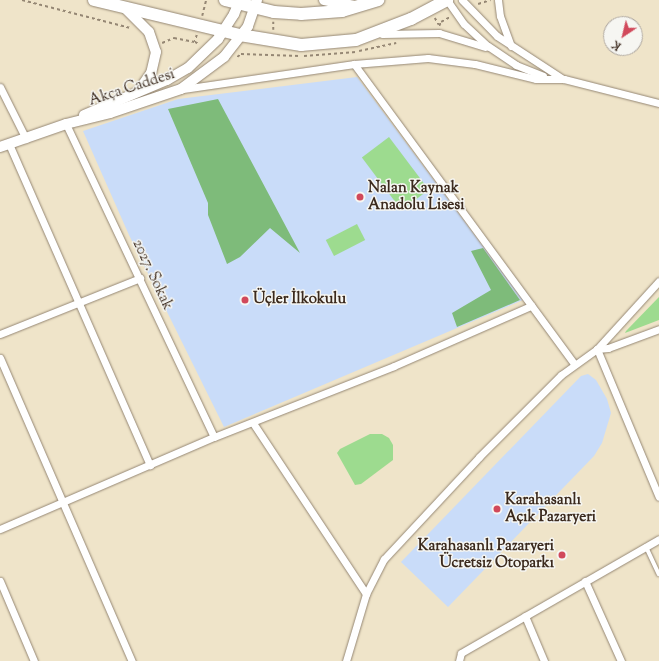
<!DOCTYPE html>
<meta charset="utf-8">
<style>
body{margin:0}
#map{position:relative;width:659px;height:661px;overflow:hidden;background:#efe4c9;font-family:"Sorts Mill Goudy",serif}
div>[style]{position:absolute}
.built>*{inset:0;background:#c9dcf9}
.green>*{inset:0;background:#9ddb8f;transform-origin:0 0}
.forest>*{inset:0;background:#7ebb7a}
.path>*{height:1.5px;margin-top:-0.75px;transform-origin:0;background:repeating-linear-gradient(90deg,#958774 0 3px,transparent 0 6px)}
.roads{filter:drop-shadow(0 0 1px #958774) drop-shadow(0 0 1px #958774)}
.lane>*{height:3.5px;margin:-1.75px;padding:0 1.75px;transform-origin:1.75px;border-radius:1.75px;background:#fff}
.street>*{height:7px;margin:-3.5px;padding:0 3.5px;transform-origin:3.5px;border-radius:3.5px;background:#fff}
.secondary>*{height:10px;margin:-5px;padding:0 5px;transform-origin:5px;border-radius:5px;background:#fff}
.primary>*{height:12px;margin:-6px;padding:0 6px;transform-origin:6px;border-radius:6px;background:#fff}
.dots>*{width:11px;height:11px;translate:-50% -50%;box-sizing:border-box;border:2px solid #f6f6f2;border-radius:50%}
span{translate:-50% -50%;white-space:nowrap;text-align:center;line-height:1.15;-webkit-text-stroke:3px #f6f6f2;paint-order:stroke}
.street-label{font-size:15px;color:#3b2a1e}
.poi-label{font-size:15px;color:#3b2a1e;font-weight:700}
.left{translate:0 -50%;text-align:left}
.right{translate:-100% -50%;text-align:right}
.north{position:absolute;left:603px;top:16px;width:40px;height:40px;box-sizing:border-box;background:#f6f6f2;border:1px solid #aba49d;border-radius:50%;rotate:215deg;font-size:11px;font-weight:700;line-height:16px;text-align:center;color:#3b2a1e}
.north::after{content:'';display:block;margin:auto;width:14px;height:18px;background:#d1495b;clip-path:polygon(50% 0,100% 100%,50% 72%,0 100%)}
</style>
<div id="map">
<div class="built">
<i style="clip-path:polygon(357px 77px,523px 300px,224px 427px,129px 235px,83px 131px,178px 99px)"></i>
<i style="clip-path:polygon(588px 374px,596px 380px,607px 399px,611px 413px,602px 443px,594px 456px,448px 607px,401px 562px,581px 376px)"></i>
</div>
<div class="green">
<i style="left:389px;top:137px;width:66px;height:34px;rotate:53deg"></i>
<i style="left:357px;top:224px;width:18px;height:35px;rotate:63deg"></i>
<i style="clip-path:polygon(659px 297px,659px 320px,625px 333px,626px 331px)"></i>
<i style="clip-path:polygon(370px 434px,382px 434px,389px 438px,393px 445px,393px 460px,361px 484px,355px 485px,337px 453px,340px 449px)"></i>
</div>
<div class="forest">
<i style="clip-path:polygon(218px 99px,300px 253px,270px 228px,240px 257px,227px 264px,208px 215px,208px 203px,168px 109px)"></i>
<i style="clip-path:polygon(483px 248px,520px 300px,457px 327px,452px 313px,491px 290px,471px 251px)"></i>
</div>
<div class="path">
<i style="left:22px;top:0;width:112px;rotate:14.5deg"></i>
<i style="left:478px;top:4px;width:13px;rotate:-18deg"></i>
<i style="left:202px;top:16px;width:16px;rotate:-76deg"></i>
<i style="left:435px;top:18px;width:8px;rotate:60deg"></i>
<i style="left:439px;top:26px;width:4px;rotate:-63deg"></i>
<i style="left:441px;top:22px;width:10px;rotate:-29deg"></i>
<i style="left:273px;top:30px;width:8px;rotate:-90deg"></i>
<i style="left:197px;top:35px;width:7px;rotate:106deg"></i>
<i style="left:195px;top:42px;width:4px;rotate:27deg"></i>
<i style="left:162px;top:43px;width:13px;rotate:-23deg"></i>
<i style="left:174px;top:38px;width:21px;rotate:11deg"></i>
<i style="left:359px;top:51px;width:38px;rotate:-12deg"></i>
<i style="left:304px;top:56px;width:52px;rotate:-4.4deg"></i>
<i style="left:237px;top:57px;width:5px;rotate:-37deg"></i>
<i style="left:241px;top:54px;width:59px;rotate:1.9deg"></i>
</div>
<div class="roads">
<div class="lane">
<i style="left:646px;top:546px;width:31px;rotate:65deg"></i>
</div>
<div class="street">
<i style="left:447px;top:0;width:29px;rotate:55deg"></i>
<i style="left:464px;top:24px;width:33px;rotate:43deg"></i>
<i style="left:488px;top:46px;width:34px;rotate:34deg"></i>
<i style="left:516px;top:65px;width:29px;rotate:22deg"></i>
<i style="left:462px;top:0;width:50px;rotate:45.8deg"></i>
<i style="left:497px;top:36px;width:79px;rotate:33.1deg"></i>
<i style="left:498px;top:0;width:16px;rotate:83deg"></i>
<i style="left:500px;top:16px;width:32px;rotate:70deg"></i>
<i style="left:382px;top:34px;width:57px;rotate:-1deg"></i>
<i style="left:439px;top:33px;width:48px;rotate:16.9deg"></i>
<i style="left:354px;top:64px;width:372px;rotate:53.7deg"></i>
<i style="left:0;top:87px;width:58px;rotate:63.4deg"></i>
<i style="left:183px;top:89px;width:173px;rotate:-8.3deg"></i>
<i style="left:354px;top:64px;width:74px;rotate:-4.6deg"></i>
<i style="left:428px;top:58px;width:47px;rotate:7.3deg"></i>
<i style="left:475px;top:64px;width:63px;rotate:13.8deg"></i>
<i style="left:536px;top:79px;width:28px"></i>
<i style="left:564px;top:79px;width:98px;rotate:14.2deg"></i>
<i style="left:66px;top:124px;width:346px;rotate:64.7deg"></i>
<i style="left:9px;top:144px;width:351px;rotate:66.3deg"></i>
<i style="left:0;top:334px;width:151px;rotate:-21.8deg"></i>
<i style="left:597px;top:349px;width:160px;rotate:67.3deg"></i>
<i style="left:597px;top:349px;width:11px;rotate:-5deg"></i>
<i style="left:608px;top:348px;width:54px;rotate:-20.4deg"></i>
<i style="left:0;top:358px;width:331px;rotate:66.5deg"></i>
<i style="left:253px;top:423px;width:205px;rotate:56.5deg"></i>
<i style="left:0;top:529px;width:233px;rotate:-23.3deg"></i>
<i style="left:214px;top:437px;width:193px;rotate:-21.5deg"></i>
<i style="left:394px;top:366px;width:150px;rotate:-23.7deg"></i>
<i style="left:0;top:581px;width:87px;rotate:67deg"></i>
<i style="left:585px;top:581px;width:88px;rotate:65.8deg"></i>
<i style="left:525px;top:616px;width:49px;rotate:67.1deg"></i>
<i style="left:346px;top:661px;width:70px;rotate:-73.4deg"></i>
<i style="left:366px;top:594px;width:39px;rotate:-63deg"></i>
<i style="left:384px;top:559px;width:139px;rotate:-47deg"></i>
<i style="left:479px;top:457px;width:116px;rotate:-45deg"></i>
<i style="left:561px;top:375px;width:44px;rotate:-35.8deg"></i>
<i style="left:597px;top:349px;width:92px;rotate:-47.6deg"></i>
<i style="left:459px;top:661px;width:8px;rotate:-76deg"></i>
<i style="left:461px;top:653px;width:228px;rotate:-29.9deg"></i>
</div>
<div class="secondary">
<i style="left:324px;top:0;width:32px;rotate:11deg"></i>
<i style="left:124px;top:7px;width:35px;rotate:45deg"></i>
<i style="left:149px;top:32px;width:21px;rotate:71deg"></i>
<i style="left:156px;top:52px;width:22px;rotate:103deg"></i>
<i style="left:151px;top:73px;width:19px;rotate:125deg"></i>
<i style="left:84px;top:115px;width:90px;rotate:-22.9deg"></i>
<i style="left:167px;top:80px;width:24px;rotate:-30deg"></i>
<i style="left:188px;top:68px;width:42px;rotate:-44deg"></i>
<i style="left:218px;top:39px;width:30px;rotate:-57deg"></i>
<i style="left:234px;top:14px;width:15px;rotate:-67deg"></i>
<i style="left:0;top:147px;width:70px;rotate:-19.2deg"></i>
<i style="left:66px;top:124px;width:45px;rotate:-14deg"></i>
<i style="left:110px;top:113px;width:75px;rotate:-18.7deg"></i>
<i style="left:181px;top:89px;width:54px;rotate:-36.7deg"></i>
<i style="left:224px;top:57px;width:39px;rotate:-52deg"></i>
<i style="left:248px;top:26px;width:28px;rotate:-71deg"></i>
</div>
<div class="primary">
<i style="left:94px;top:0;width:150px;rotate:13.5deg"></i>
<i style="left:240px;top:35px;width:62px;rotate:9.3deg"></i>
<i style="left:301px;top:45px;width:55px;rotate:-5.2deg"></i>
<i style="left:356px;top:40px;width:59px;rotate:-20.9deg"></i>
<i style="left:411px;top:19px;width:41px;rotate:-27.8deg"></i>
<i style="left:225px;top:0;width:50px;rotate:13.8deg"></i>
<i style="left:274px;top:12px;width:27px;rotate:4deg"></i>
<i style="left:301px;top:14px;width:41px;rotate:-4.2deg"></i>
<i style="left:342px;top:11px;width:38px;rotate:-17deg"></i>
</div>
</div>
<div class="dots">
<i style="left:360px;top:197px;background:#d1495b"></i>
<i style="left:245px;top:300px;background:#d1495b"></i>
<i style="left:497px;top:509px;background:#d1495b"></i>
<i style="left:562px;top:555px;background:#d1495b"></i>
</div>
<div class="street-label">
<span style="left:132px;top:88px;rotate:-18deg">Akça Caddesi</span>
<span style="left:152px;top:275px;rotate:65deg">2027. Sokak</span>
</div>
<div class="poi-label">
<span class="left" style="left:368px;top:197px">Nalan Kaynak<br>Anadolu Lisesi</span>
<span class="left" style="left:253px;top:300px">Üçler İlkokulu</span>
<span class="left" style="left:505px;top:509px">Karahasanlı<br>Açık Pazaryeri</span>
<span class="right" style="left:554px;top:555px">Karahasanlı Pazaryeri<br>Ücretsiz Otoparkı</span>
</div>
<div class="north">K</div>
</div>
